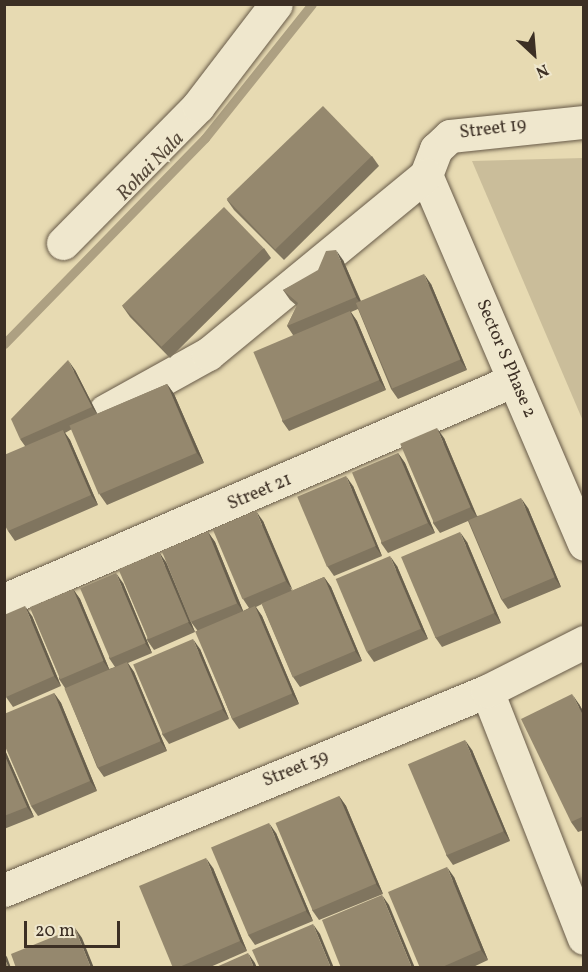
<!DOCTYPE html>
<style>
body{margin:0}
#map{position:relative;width:588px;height:972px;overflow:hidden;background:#e7dab2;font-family:Vollkorn,serif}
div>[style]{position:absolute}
.green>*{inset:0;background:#cabd9a}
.stream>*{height:9px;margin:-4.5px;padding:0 4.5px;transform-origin:4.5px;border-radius:4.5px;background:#ada082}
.roads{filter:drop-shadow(0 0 2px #675a48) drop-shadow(0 0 2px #675a48)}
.street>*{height:33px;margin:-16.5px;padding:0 16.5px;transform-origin:16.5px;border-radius:16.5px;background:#efe7cd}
.wall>*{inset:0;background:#80755f}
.shaded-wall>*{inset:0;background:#685f4d}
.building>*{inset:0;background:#95886e;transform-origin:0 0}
span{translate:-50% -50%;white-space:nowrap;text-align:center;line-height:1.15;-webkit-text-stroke:4.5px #efe7cd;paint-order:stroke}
.street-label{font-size:18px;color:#3c2f24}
.water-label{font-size:20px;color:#584b3c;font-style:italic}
.frame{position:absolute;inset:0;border:6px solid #3c2f24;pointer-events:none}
.north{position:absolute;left:504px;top:24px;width:60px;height:60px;-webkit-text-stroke:4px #efe7cd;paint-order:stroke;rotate:154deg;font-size:16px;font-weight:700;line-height:24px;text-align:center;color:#3c2f24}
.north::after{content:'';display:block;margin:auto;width:21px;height:27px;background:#3c2f24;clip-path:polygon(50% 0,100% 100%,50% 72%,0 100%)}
.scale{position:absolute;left:24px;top:921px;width:96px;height:27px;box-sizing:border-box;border:3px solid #3c2f24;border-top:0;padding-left:8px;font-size:18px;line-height:21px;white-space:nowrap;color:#3c2f24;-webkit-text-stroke:4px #efe7cd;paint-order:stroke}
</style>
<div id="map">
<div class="green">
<i style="clip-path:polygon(583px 158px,584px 158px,583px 421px,472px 161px)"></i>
</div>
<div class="stream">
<i style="left:4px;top:344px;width:288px;rotate:-45.7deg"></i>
<i style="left:205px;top:138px;width:171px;rotate:-51.4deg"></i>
</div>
<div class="roads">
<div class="street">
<i style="left:426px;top:175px;width:401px;rotate:66.8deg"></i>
<i style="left:426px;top:175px;width:28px;rotate:-69deg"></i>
<i style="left:436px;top:149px;width:19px;rotate:-43deg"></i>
<i style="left:450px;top:136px;width:135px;rotate:-6deg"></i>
<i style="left:63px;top:243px;width:192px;rotate:-45.4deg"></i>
<i style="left:198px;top:106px;width:128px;rotate:-52.6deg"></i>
<i style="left:105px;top:411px;width:118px;rotate:-29deg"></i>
<i style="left:208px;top:354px;width:282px;rotate:-39.4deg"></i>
<i style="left:4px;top:600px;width:555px;rotate:-23.33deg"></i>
<i style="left:487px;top:691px;width:265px;rotate:68.6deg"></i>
<i style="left:4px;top:890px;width:522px;rotate:-22.39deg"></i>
<i style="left:487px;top:691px;width:109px;rotate:-26.8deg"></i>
</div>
</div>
<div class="wall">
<i style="clip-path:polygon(372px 156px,379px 166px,284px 260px,234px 210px,227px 200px)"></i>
<i style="clip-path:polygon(264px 248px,271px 258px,170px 358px,130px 317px,123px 307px)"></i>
<i style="clip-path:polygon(343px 260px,361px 301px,431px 284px,467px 370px,398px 399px,391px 389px,358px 309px,351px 312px,357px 321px,386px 390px,289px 431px,282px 421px,293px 335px,287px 326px,297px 306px,290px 300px,283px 290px)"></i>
<i style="clip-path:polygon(75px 370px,97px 414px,167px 384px,174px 394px,204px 463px,107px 505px,100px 495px,72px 429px,65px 433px,70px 440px,98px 505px,15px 541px,8px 531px,25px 446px,20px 439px)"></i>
<i style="clip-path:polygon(444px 438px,477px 516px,528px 508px,561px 587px,508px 609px,501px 599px,468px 521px,440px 533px,433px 523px)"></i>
<i style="clip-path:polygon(398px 453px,405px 463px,435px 533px,388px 553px,381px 543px)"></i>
<i style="clip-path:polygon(353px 486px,382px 556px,334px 576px,327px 566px)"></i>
<i style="clip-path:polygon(263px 521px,292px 591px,324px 577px,331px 587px,362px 661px,300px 687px,293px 677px,262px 604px,256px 607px,262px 616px,299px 704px,239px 729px,232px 719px,197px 630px,191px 622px,208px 532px,215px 542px,243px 611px,249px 608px,243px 599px)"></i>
<i style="clip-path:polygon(467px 542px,501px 623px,442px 647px,435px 637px)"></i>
<i style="clip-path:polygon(166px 562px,195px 632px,154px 650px,147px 640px)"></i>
<i style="clip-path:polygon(397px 566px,428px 639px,374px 662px,367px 652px)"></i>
<i style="clip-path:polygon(123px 583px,152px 653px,128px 663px,134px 672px,167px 751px,104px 777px,97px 767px,65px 688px,59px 679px,73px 589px,80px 599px,109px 669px,115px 667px,109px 658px)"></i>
<i style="clip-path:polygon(32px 616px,61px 686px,13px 707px,6px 697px)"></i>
<i style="clip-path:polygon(200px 649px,229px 719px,169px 744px,162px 734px)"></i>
<i style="clip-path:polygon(54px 693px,61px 703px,97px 791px,38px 816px,31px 806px)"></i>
<i style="clip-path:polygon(579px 704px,584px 713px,584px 830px,578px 832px,571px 822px)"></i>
<i style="clip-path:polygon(4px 748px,34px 817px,4px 829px)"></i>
<i style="clip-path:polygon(472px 750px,510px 841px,453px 865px,446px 855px)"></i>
<i style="clip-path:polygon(339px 796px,346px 806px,383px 894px,319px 920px,312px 910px)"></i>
<i style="clip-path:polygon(276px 833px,313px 921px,255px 945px,248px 935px)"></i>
<i style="clip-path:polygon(213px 868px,247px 951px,208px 968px,173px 968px)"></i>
<i style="clip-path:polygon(454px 877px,488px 960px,471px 968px,420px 968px)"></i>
</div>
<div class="shaded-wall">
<i style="clip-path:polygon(336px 250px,343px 260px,363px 307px,356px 297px)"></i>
<i style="clip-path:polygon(424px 274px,431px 284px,467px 370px,460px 360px)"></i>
<i style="clip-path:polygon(350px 311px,357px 321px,386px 390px,379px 380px)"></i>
<i style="clip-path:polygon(68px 360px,75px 370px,99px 417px,92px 407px)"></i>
<i style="clip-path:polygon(167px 384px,174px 394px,204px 463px,197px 453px)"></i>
<i style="clip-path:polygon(437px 428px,444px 438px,477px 517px,470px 507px)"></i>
<i style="clip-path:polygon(63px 430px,70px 440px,98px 505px,91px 495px)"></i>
<i style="clip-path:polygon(398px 453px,405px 463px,435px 533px,428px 523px)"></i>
<i style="clip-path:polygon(346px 476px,353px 486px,382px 556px,375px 546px)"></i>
<i style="clip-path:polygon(521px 498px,528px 508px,561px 587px,554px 577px)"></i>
<i style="clip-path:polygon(256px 511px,263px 521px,293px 591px,286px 581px)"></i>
<i style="clip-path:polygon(208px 532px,215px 542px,244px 613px,237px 603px)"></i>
<i style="clip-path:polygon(460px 532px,467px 542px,501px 623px,494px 613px)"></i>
<i style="clip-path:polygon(159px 552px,166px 562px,195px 632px,188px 622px)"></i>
<i style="clip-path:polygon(390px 556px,397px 566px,428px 639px,421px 629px)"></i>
<i style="clip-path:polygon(116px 573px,123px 583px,152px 653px,145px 643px)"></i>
<i style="clip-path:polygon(324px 577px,331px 587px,362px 661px,355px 651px)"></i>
<i style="clip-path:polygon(73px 589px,80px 599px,110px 671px,103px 661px)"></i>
<i style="clip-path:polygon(25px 606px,32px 616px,61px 686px,54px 676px)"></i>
<i style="clip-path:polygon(255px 606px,262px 616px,299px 704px,292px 694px)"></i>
<i style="clip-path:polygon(193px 639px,200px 649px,229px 719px,222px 709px)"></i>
<i style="clip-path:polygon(127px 662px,134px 672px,167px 751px,160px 741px)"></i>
<i style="clip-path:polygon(54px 693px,61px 703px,97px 791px,90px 781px)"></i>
<i style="clip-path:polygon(572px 694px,579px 704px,584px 713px,584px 717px)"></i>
<i style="clip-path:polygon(465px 740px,472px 750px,510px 841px,503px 831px)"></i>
<i style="clip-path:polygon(4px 748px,34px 817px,27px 807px,4px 754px)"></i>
<i style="clip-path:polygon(339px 796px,346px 806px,383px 894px,376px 884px)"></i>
<i style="clip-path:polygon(269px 823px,276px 833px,313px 921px,306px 911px)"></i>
<i style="clip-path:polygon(206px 858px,213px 868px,247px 951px,240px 941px)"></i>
<i style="clip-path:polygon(447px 867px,454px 877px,488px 960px,481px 950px)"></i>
<i style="clip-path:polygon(382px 895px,389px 905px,415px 968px,412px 968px)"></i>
<i style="clip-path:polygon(313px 924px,320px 934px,334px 968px,331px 968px)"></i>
<i style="clip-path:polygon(75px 928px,82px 938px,94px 968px,91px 968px)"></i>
<i style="clip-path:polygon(4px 953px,7px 957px,11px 968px,9px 968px,4px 958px)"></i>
<i style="clip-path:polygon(248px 953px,255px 963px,257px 968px,254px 968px)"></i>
</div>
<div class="building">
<i style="left:323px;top:106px;width:70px;height:134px;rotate:46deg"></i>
<i style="left:224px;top:207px;width:57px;height:142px;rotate:46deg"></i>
<i style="clip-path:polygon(336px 250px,356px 297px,287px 326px,298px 303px,283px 290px,318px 270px,326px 251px)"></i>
<i style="left:424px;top:274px;width:93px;height:74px;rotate:67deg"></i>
<i style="left:350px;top:311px;width:75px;height:105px;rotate:67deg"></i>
<i style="clip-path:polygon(68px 360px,92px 407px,20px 439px,11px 419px)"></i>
<i style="left:167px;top:384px;width:75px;height:106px;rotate:67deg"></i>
<i style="left:437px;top:428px;width:86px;height:40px;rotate:67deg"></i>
<i style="clip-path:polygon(63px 430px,91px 495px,8px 531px,4px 524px,4px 455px)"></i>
<i style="left:398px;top:453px;width:76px;height:50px;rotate:67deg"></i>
<i style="left:346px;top:476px;width:76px;height:53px;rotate:67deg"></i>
<i style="left:521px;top:498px;width:86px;height:57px;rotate:67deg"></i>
<i style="left:256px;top:511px;width:76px;height:47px;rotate:67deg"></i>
<i style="left:208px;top:532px;width:77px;height:50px;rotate:68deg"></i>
<i style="left:460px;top:532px;width:88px;height:64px;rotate:67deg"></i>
<i style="left:159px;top:552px;width:76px;height:44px;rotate:67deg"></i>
<i style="left:390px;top:556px;width:79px;height:59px;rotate:67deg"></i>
<i style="left:116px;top:573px;width:76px;height:39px;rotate:67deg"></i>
<i style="left:324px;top:577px;width:80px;height:68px;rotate:67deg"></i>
<i style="left:73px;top:589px;width:78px;height:47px;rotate:67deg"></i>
<i style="clip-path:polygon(25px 606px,54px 676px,6px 697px,4px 694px,4px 615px)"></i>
<i style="left:255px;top:606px;width:95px;height:65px;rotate:67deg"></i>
<i style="left:193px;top:639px;width:76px;height:65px;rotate:67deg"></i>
<i style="left:127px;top:662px;width:86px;height:68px;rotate:67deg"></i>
<i style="clip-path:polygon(54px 693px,90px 781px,31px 806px,4px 744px,4px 714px)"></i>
<i style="clip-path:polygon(572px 694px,584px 717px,584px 816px,571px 822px,521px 719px)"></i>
<i style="left:465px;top:740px;width:99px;height:62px;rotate:67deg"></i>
<i style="clip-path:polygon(4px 754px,27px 807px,4px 816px)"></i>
<i style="left:339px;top:796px;width:95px;height:69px;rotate:67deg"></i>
<i style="left:269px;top:823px;width:95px;height:63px;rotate:67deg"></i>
<i style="clip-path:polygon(206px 858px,240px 941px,177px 968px,173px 968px,139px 886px)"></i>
<i style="clip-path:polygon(447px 867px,481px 950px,440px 968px,420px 968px,388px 892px)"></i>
<i style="clip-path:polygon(382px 895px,412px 968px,341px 968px,322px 920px)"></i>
<i style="clip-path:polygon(313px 924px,331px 968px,260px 968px,252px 950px)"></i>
<i style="clip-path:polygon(75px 928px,91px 968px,16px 968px,11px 954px)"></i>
<i style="clip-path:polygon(248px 953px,254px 968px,214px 968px)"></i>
<i style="clip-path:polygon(4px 958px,9px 968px,4px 968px)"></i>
</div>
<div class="street-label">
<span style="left:493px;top:130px;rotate:-7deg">Street 19</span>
<span style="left:505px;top:359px;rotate:67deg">Sector S Phase 2</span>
<span style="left:260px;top:493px;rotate:-23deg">Street 21</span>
<span style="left:296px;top:770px;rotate:-22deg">Street 39</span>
</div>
<div class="water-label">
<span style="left:151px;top:167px;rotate:-46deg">Rohai Nala</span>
</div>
<div class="frame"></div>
<div class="north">N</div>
<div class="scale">20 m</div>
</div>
